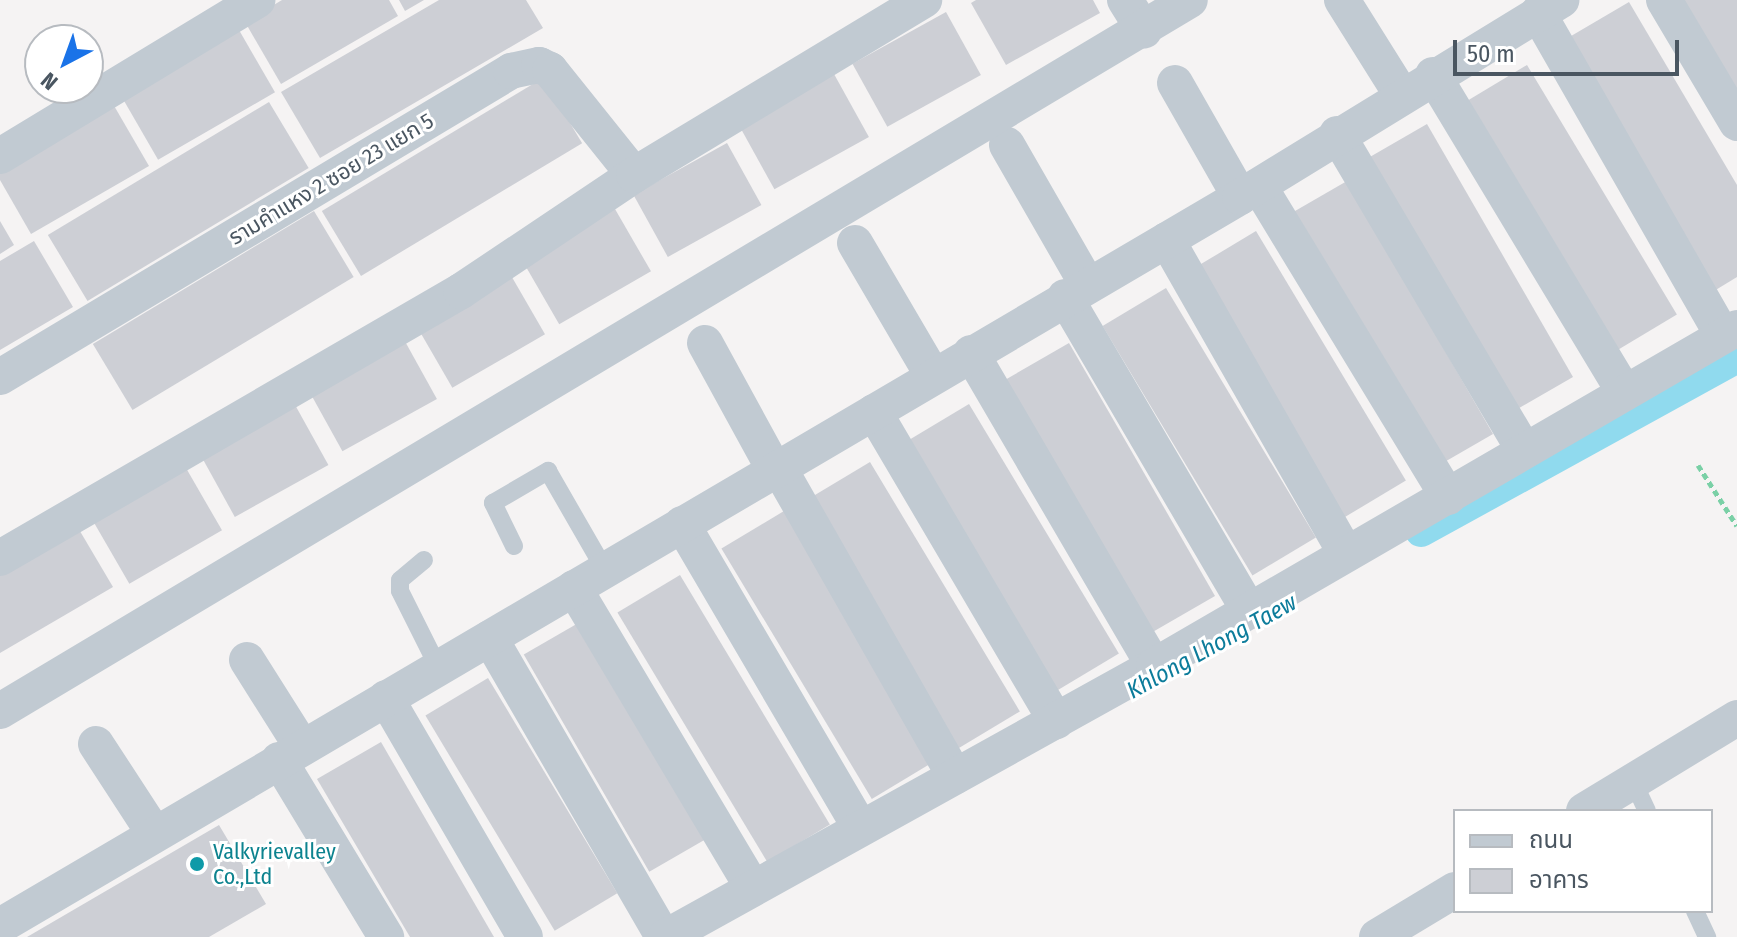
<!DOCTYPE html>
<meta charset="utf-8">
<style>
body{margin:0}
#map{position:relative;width:1737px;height:937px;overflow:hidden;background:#f5f3f3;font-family:"Fira Sans Condensed","Noto Sans Thai",sans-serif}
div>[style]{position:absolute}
.canal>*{height:32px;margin:-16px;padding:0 16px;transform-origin:16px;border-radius:16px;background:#90daee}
.building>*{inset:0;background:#cdcfd5;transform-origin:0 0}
.path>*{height:5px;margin-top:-2.5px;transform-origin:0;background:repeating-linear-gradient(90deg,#7ad0a6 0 6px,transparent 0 10px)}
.service>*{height:18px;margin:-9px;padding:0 9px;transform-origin:9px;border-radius:9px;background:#c1cad2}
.minor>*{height:36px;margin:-18px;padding:0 18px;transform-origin:18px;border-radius:18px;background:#c1cad2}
.dots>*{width:22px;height:22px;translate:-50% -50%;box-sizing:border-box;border:4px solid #fff;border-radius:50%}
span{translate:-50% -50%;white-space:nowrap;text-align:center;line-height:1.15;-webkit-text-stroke:6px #fff;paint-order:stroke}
.street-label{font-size:22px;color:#4a5661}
.culture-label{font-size:22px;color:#0d838f}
.left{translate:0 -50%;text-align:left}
.water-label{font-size:24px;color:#0c7c9b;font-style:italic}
.legend{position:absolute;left:1453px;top:809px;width:260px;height:104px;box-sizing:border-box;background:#fff;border:2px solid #b7bbc0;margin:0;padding:10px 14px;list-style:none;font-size:24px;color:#4a5661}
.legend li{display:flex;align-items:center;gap:16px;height:40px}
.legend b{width:40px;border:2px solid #b7bbc0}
.north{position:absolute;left:24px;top:24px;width:80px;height:80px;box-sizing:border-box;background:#fff;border:2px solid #b7bbc0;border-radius:50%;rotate:221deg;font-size:22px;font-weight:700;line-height:32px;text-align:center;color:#4a5661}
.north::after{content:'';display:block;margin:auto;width:28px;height:36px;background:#1a73e8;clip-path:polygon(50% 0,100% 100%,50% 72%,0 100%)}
.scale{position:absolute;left:1453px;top:40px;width:226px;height:36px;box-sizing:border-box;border:4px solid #4a5661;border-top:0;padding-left:10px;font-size:24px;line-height:28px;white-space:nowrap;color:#4a5661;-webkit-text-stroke:6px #fff;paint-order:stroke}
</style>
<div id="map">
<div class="canal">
<i style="left:1421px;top:531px;width:361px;rotate:-28.8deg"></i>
</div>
<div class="building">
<i style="clip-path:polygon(282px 0,389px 0,398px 16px,281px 84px,245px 22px)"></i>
<i style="clip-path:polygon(399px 0,424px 0,405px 11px)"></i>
<i style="clip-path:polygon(439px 0,526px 0,543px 28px,320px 158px,281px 92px)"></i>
<i style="clip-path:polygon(976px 0,1093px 0,1100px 13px,1006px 65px,971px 3px)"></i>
<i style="clip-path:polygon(1678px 0,1737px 0,1737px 101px)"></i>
<i style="clip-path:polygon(1629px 2px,1737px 185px,1737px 277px,1714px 291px,1566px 39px)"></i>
<i style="left:946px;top:12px;width:72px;height:107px;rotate:61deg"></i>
<i style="left:239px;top:30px;width:72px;height:135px;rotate:60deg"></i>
<i style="left:1527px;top:65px;width:291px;height:73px;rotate:59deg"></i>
<i style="left:834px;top:74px;width:72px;height:108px;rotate:61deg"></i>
<i style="left:543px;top:78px;width:76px;height:258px;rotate:59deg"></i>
<i style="left:269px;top:102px;width:77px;height:258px;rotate:59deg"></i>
<i style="clip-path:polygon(113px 104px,149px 166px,31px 234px,0 180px,0 169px)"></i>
<i style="left:1427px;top:124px;width:292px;height:73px;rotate:60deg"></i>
<i style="left:727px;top:143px;width:71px;height:107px;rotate:61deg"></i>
<i style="left:1347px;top:181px;width:292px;height:74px;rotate:60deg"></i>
<i style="left:615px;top:209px;width:72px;height:106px;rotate:60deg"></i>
<i style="left:314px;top:211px;width:77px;height:258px;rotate:59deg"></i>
<i style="clip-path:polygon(0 221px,14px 245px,0 254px)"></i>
<i style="left:1256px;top:231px;width:291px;height:74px;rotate:59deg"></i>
<i style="clip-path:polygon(34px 241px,73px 307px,0 350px,0 261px)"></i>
<i style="left:509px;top:272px;width:72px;height:107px;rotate:60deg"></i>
<i style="left:1166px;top:288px;width:291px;height:74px;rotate:59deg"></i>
<i style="left:402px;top:336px;width:72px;height:108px;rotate:61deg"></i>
<i style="left:1069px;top:343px;width:292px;height:74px;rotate:60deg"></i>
<i style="left:294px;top:403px;width:71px;height:107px;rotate:61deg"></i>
<i style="left:969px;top:404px;width:291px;height:73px;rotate:59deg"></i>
<i style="left:870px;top:462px;width:291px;height:73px;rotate:59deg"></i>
<i style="left:186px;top:468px;width:72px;height:107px;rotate:60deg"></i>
<i style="left:784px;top:511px;width:292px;height:73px;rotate:59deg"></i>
<i style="clip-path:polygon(74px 521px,113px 587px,0 653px,0 565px)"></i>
<i style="left:680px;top:575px;width:291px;height:73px;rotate:59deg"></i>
<i style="left:587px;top:618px;width:251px;height:73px;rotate:60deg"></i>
<i style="left:488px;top:678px;width:251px;height:73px;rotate:59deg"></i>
<i style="clip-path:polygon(381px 742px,494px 937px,410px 937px,317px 779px)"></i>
<i style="clip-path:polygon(219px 825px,266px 904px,209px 937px,27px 937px)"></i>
</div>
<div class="path">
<i style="left:1698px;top:465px;width:72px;rotate:57.4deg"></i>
</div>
<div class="service">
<i style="left:514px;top:546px;width:48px;rotate:-116deg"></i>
<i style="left:493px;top:503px;width:64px;rotate:-30.2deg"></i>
<i style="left:548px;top:471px;width:114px;rotate:60.1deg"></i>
<i style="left:424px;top:560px;width:31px;rotate:140deg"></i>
<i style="left:400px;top:580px;width:11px;rotate:90deg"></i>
<i style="left:400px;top:591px;width:85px;rotate:63.4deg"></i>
<i style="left:1633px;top:781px;width:33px;rotate:65deg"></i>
<i style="left:1695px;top:911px;width:29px;rotate:65deg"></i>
</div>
<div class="minor">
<i style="left:1125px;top:0;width:36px;rotate:58deg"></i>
<i style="left:1342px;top:0;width:111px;rotate:57.9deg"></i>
<i style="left:1664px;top:0;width:143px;rotate:59.3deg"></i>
<i style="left:1538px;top:13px;width:372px;rotate:60.2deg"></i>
<i style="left:1433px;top:75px;width:371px;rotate:58.9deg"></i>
<i style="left:1175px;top:83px;width:131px;rotate:60.3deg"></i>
<i style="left:1337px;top:134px;width:367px;rotate:59.4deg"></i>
<i style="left:1007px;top:145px;width:160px;rotate:60.1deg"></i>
<i style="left:0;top:156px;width:301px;rotate:-31.2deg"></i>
<i style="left:1259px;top:186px;width:364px;rotate:58.7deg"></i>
<i style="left:1167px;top:240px;width:361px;rotate:60.3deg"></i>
<i style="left:855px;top:243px;width:154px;rotate:59.6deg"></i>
<i style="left:1065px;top:297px;width:363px;rotate:59.6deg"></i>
<i style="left:705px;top:343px;width:146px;rotate:61.3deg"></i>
<i style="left:971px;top:353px;width:363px;rotate:59.7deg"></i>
<i style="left:0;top:377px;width:596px;rotate:-30.91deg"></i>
<i style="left:511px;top:71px;width:29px;rotate:-12deg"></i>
<i style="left:539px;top:65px;width:12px;rotate:24deg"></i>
<i style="left:550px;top:70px;width:134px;rotate:51.3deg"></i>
<i style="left:874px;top:412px;width:359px;rotate:59.5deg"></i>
<i style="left:779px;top:468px;width:355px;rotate:60.3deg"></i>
<i style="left:682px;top:524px;width:352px;rotate:59.6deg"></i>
<i style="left:0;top:558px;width:533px;rotate:-30.08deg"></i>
<i style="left:461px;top:291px;width:208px;rotate:-33.8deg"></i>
<i style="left:634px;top:175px;width:339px;rotate:-31.1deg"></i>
<i style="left:574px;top:588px;width:349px;rotate:59.2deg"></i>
<i style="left:490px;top:638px;width:345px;rotate:59.9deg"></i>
<i style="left:247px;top:660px;width:103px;rotate:57.7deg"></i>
<i style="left:386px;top:698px;width:276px;rotate:59.8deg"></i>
<i style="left:0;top:711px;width:1386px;rotate:-30.86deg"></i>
<i style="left:96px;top:744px;width:106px;rotate:56.9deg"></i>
<i style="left:279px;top:760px;width:207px;rotate:58.8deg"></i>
<i style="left:1584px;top:811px;width:179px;rotate:-31.3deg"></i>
<i style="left:0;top:926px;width:1438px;rotate:-30.45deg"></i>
<i style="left:1240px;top:197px;width:377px;rotate:-31.5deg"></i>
<i style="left:666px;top:937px;width:558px;rotate:-29.04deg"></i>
<i style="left:1154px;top:666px;width:674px;rotate:-30.1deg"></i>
<i style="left:1377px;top:937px;width:91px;rotate:-31.1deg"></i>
</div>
<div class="dots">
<i style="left:197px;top:864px;background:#0f9aa8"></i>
</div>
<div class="street-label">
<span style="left:331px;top:179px;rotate:-31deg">รามคำแหง 2 ซอย 23 แยก 5</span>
</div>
<div class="culture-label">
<span class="left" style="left:213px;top:864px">Valkyrievalley<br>Co.,Ltd</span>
</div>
<div class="water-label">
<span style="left:1212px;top:647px;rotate:-29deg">Khlong Lhong Taew</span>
</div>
<ul class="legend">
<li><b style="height:10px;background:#c1cad2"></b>ถนน</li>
<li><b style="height:22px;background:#cdcfd5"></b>อาคาร</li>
</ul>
<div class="north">N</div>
<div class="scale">50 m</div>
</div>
